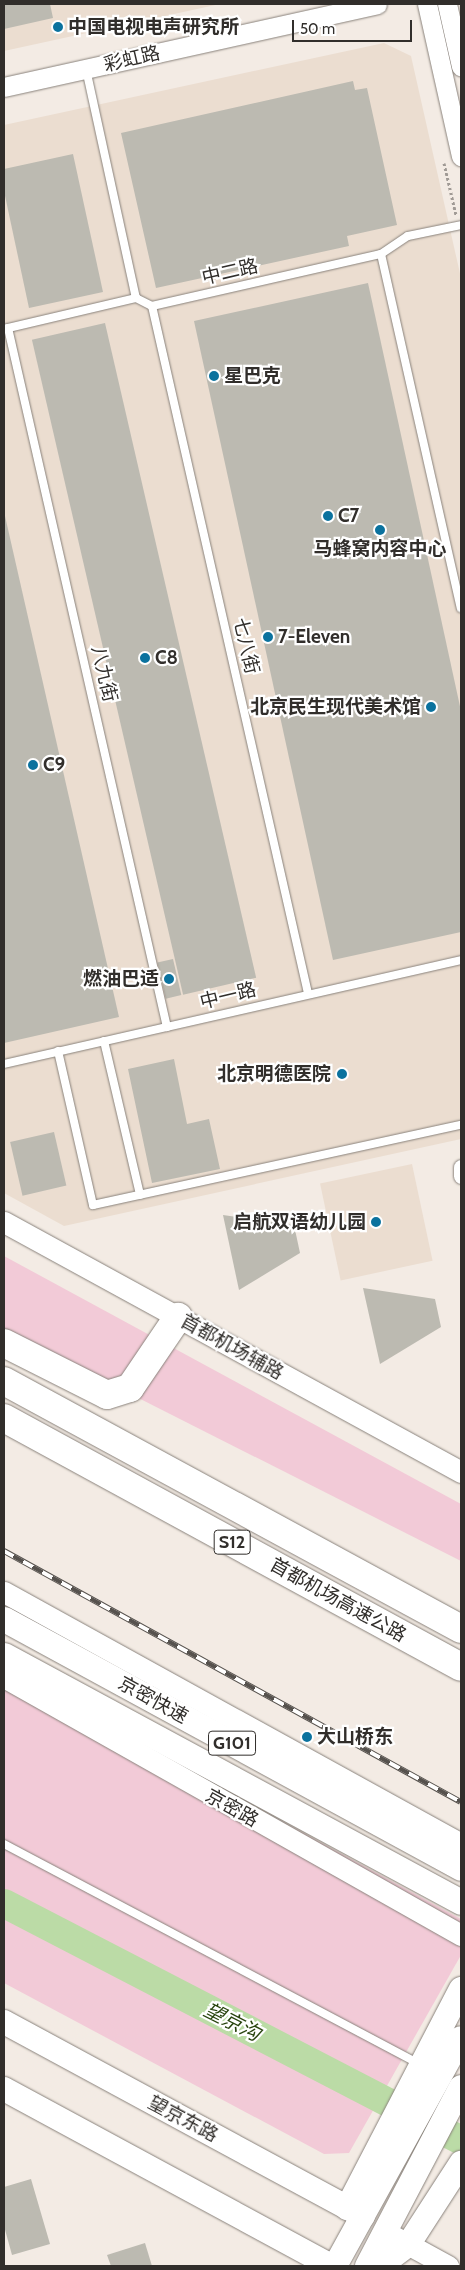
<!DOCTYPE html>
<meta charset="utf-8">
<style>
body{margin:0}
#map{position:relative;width:465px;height:2270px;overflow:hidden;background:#f3ebe4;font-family:Cabin,"Noto Sans SC",sans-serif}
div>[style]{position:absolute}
.built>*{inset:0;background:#ebddd0;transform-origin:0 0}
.green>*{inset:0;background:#f2cad7}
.river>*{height:29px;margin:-14.5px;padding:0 14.5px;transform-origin:14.5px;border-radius:14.5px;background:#bbdba6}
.building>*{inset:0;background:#bcbab1;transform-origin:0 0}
.path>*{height:3px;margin-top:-1.5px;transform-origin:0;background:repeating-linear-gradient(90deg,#a09a95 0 2.5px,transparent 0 5px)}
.roads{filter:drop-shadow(0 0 1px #89827b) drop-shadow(0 0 1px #89827b)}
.service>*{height:8px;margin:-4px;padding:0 4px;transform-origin:4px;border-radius:4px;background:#fff}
.minor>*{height:15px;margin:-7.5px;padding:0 7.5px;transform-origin:7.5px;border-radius:7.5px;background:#fff}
.tertiary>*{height:19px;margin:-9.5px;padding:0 9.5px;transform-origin:9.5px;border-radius:9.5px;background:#fff}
.secondary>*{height:21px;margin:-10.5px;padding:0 10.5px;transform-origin:10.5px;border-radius:10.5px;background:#fff}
.primary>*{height:24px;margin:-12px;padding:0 12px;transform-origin:12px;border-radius:12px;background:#fff}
.trunk>*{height:25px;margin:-12.5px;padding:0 12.5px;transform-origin:12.5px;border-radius:12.5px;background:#fff}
.motorway>*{height:28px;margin:-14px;padding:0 14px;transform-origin:14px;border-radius:14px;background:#fff}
.rail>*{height:5.5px;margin-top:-2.75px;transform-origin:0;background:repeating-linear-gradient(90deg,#fff 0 11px,#56524e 0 22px);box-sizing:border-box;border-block:1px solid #56524e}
.dots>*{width:14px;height:14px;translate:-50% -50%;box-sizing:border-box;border:2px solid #fff;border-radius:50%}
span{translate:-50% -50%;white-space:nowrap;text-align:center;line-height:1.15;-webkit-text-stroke:4.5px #fff;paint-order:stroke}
.shield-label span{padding:1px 4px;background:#fff;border:1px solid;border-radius:4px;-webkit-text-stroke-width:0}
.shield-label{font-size:18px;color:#312e2b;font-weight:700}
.poi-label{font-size:19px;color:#312e2b;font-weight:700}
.left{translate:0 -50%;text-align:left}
.right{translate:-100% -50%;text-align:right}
.street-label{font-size:19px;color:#312e2b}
.water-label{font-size:20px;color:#28440e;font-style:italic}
.frame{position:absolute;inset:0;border:5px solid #312e2b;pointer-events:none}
.scale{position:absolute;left:292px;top:20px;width:120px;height:22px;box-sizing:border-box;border:2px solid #312e2b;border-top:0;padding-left:6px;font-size:15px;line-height:18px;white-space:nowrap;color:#312e2b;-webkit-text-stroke:4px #fff;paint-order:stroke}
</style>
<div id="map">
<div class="built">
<i style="clip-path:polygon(4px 4px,220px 4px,4px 51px)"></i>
<i style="clip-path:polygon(384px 43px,411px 56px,461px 278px,461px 1139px,64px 1226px,4px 1193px,4px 125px)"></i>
<i style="left:412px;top:1164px;width:99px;height:94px;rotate:78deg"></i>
</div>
<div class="green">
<i style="clip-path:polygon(4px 1256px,461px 1504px,461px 1561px,4px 1330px)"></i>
<i style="clip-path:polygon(4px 1670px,461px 1919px,461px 1955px,349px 2153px,324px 2154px,4px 1983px)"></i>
</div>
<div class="river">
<i style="left:4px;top:1903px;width:515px;rotate:27.41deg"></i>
</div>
<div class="building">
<i style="clip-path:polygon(4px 4px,50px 4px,53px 18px,4px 29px)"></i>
<i style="clip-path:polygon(353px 81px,355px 90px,367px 88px,397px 225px,347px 236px,349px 246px,156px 288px,121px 133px)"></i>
<i style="clip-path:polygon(73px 154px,103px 292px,29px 308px,4px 191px,4px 169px)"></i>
<i style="clip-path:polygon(368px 283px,461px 711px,461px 932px,333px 960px,194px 321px)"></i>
<i style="left:105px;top:323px;width:672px;height:75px;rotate:77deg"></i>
<i style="clip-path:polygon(5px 516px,119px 1017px,4px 1043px,4px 517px)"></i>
<i style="left:173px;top:959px;width:37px;height:16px;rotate:77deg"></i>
<i style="clip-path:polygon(174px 1059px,187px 1124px,209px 1119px,220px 1169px,152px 1183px,128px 1069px)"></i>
<i style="left:54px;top:1132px;width:55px;height:45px;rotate:77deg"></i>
<i style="clip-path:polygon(223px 1215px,294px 1225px,300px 1253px,239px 1290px)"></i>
<i style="clip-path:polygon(363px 1288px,435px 1299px,441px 1327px,380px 1364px)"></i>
<i style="clip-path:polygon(31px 2179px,50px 2244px,12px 2255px,4px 2226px,4px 2187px)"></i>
<i style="clip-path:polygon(145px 2243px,152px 2266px,111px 2266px,107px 2255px)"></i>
</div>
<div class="path">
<i style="left:444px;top:163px;width:53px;rotate:77deg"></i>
</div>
<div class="roads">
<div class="service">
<i style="left:86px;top:69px;width:234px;rotate:77.7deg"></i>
<i style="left:381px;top:254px;width:363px;rotate:77.3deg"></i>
<i style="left:152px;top:306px;width:704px;rotate:77.21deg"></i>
<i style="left:8px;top:328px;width:717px;rotate:77.19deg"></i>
<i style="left:4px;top:329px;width:136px;rotate:-13.2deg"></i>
<i style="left:136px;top:298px;width:18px;rotate:27deg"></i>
<i style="left:152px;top:306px;width:235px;rotate:-12.8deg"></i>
<i style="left:381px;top:254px;width:32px;rotate:-34deg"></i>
<i style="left:408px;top:236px;width:54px;rotate:-11.7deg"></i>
<i style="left:104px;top:1041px;width:158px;rotate:76.8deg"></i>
<i style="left:58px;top:1051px;width:158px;rotate:77.2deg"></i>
<i style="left:93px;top:1205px;width:377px;rotate:-12.3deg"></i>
<i style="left:4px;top:1064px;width:469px;rotate:-12.8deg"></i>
<i style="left:4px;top:1844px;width:470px;rotate:27.9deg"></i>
</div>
<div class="minor">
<i style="left:461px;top:1167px;width:9px;rotate:90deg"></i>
</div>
<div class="tertiary">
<i style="left:427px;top:4px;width:156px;rotate:77.4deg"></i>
<i style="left:447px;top:4px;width:64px;rotate:77.3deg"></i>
<i style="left:4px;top:87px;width:382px;rotate:-12.5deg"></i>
</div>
<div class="secondary">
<i style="left:4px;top:1222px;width:521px;rotate:28.68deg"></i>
<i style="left:4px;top:1592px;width:522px;rotate:28.87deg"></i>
<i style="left:4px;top:1677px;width:525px;rotate:29.45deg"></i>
<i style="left:393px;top:2236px;width:63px;rotate:28.6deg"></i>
</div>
<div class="primary">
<i style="left:4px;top:2022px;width:408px;rotate:28.4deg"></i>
<i style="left:4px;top:2089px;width:372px;rotate:28.4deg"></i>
<i style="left:347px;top:2208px;width:247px;rotate:-62.5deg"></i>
<i style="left:335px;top:2266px;width:260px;rotate:-61.1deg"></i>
<i style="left:367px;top:2266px;width:202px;rotate:-62.3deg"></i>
<i style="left:380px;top:2266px;width:35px;rotate:-37deg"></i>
<i style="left:408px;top:2245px;width:98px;rotate:-57.1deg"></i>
</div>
<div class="trunk">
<i style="left:4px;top:1619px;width:520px;rotate:28.58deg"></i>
<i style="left:4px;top:1655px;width:519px;rotate:28.39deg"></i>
</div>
<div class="motorway">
<i style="left:4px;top:1343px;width:115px;rotate:26.8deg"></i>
<i style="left:107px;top:1395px;width:24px;rotate:-17deg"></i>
<i style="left:130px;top:1388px;width:86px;rotate:-55.9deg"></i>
<i style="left:4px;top:1381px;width:520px;rotate:28.49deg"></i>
<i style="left:4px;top:1418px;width:520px;rotate:28.58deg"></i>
</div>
</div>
<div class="rail">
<i style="left:4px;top:1551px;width:521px;rotate:28.78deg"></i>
</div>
<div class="dots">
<i style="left:58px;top:27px;background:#0b729e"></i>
<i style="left:214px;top:376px;background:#0b729e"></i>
<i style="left:328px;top:516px;background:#0b729e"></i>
<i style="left:380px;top:530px;background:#0b729e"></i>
<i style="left:268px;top:637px;background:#0b729e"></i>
<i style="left:145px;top:658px;background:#0b729e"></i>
<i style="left:431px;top:707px;background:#0b729e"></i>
<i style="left:33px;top:765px;background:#0b729e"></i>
<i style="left:169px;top:979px;background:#0b729e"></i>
<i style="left:342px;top:1074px;background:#0b729e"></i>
<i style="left:376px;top:1222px;background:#0b729e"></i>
<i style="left:307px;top:1737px;background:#0b729e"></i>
</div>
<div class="shield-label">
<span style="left:232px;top:1542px">S12</span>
<span style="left:232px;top:1743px">G101</span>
</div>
<div class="poi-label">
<span class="left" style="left:68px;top:27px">中国电视电声研究所</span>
<span class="left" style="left:224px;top:376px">星巴克</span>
<span class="left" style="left:338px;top:516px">C7</span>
<span style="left:380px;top:549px">马蜂窝内容中心</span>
<span class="left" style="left:278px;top:637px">7-Eleven</span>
<span class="left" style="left:155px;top:658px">C8</span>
<span class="right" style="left:421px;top:707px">北京民生现代美术馆</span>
<span class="left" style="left:43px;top:765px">C9</span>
<span class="right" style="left:159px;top:979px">燃油巴适</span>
<span class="right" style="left:331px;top:1074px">北京明德医院</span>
<span class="right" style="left:366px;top:1222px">启航双语幼儿园</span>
<span class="left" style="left:317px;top:1737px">大山桥东</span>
</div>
<div class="street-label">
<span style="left:132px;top:59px;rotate:-13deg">彩虹路</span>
<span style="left:230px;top:272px;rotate:-13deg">中二路</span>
<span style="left:246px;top:646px;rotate:77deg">七八街</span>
<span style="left:104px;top:674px;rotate:77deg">八九街</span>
<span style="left:228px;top:996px;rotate:-14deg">中一路</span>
<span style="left:232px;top:1347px;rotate:29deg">首都机场辅路</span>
<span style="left:338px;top:1600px;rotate:29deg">首都机场高速公路</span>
<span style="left:153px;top:1700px;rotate:29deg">京密快速</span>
<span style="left:232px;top:1808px;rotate:29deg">京密路</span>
<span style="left:183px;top:2119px;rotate:28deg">望京东路</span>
</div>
<div class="water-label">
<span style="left:232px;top:2022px;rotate:27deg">望京沟</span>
</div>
<div class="frame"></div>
<div class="scale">50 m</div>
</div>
